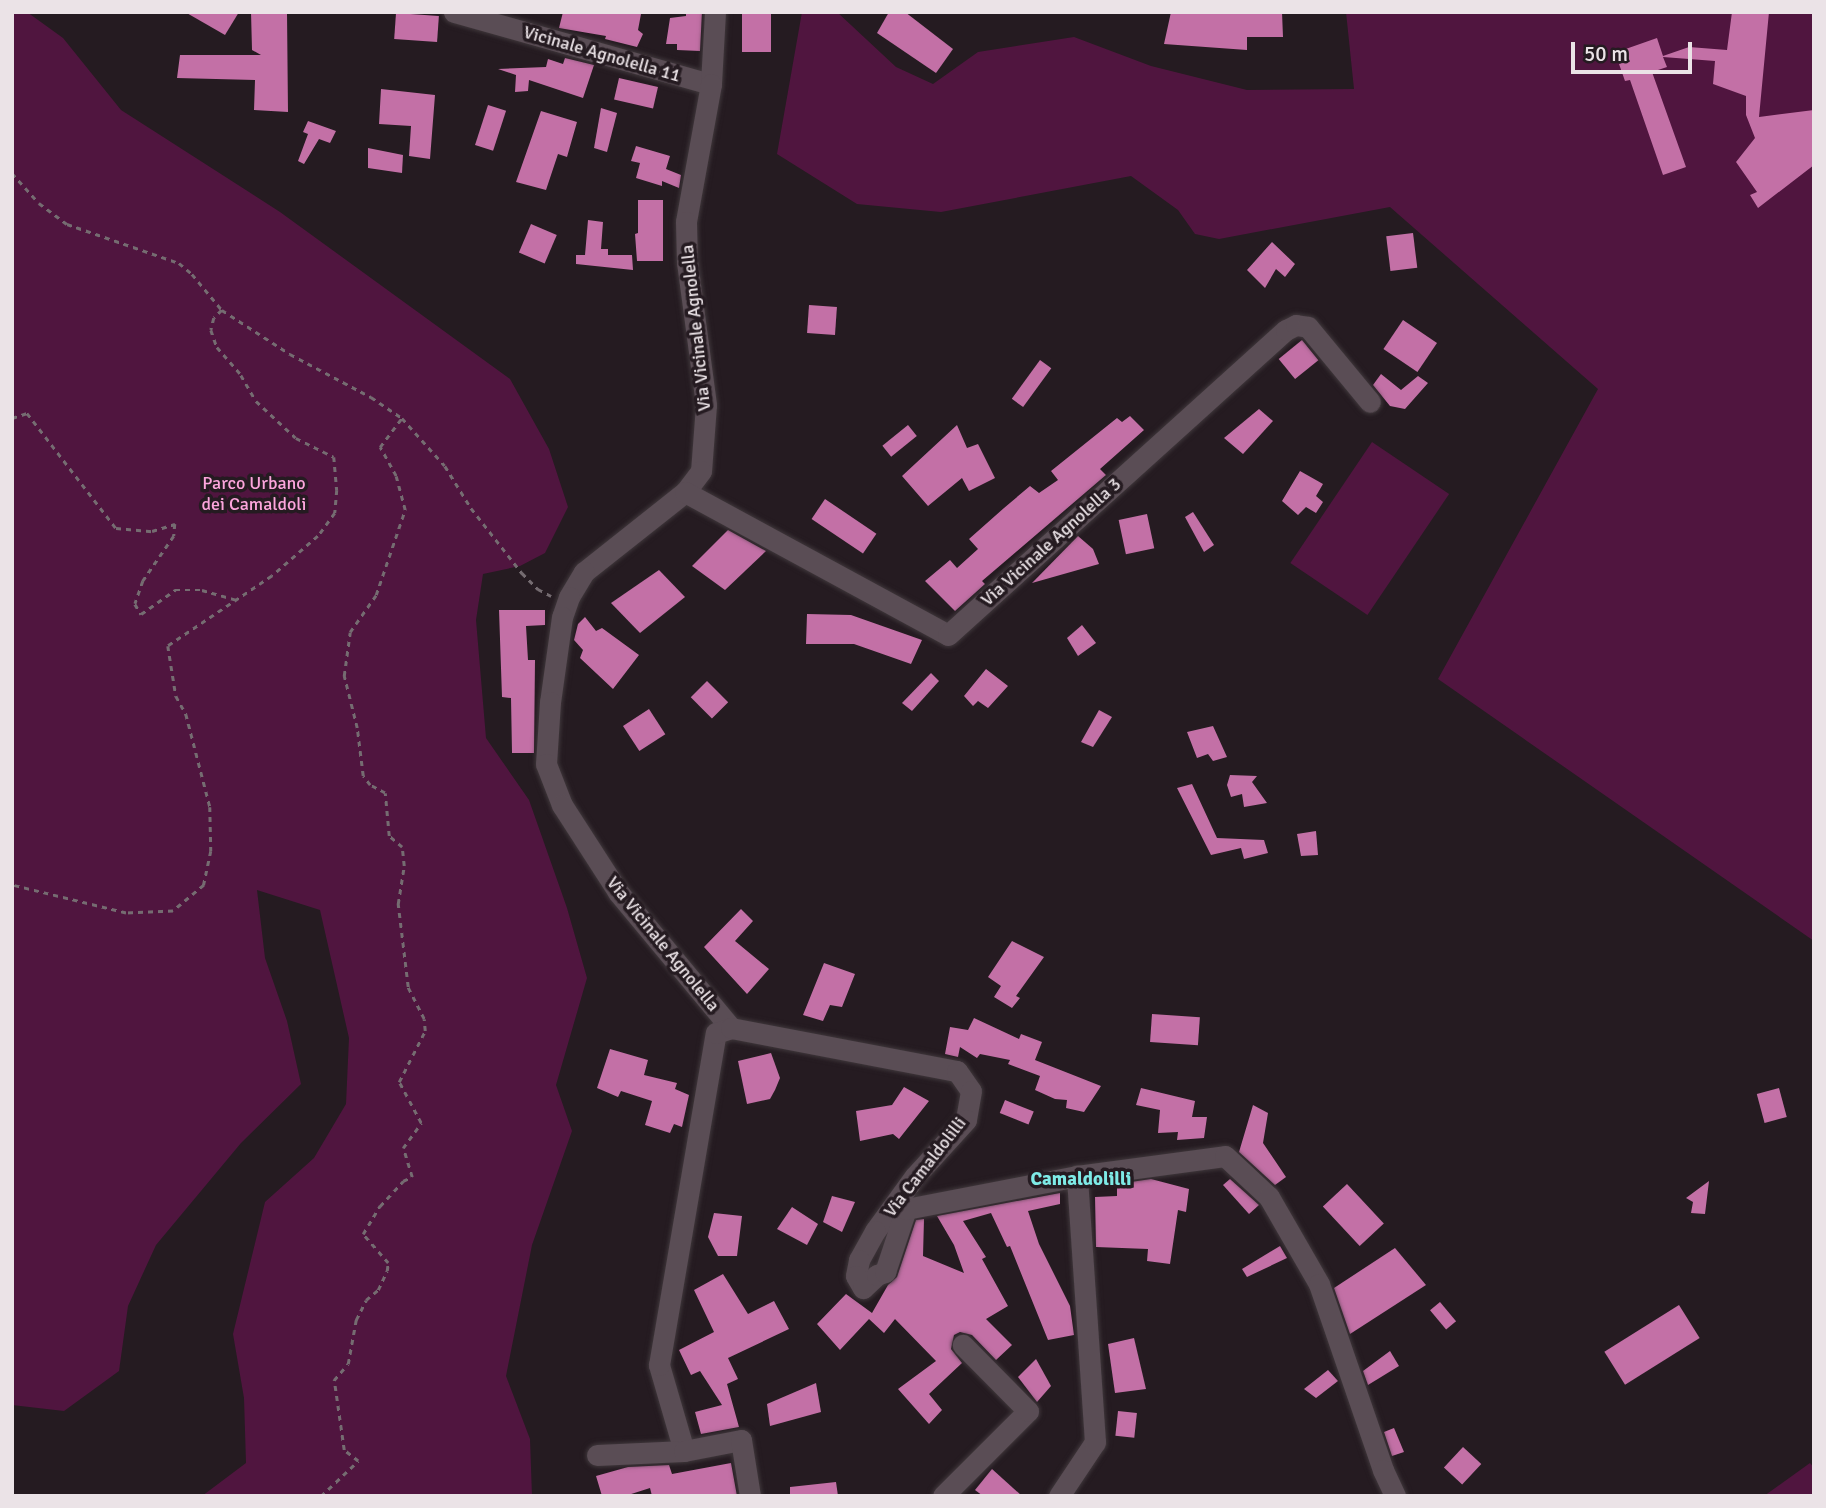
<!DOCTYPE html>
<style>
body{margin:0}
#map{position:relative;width:1826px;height:1508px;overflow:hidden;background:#251b21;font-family:Signika,sans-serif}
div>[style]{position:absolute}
.green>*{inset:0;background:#50153f;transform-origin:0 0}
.building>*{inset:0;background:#c370a6;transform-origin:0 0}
.path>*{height:2.5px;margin-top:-1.25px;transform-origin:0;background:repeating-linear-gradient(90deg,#756c71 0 5px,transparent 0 10px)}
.roads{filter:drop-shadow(0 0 2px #3f373b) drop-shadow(0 0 2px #3f373b)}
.minor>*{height:21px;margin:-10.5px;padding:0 10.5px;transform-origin:10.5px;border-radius:10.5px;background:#5a4d55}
span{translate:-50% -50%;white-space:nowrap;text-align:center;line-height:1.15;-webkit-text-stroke:7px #251b21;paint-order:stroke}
.street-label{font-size:18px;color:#ebe3e7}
.park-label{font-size:18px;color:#fca5dc}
.neighbourhood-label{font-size:19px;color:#7eeae6;font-weight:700}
.frame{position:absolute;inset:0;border:14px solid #ebe3e7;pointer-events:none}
.scale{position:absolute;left:1571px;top:42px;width:121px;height:32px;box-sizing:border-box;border:4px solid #ebe3e7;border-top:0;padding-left:9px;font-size:21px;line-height:24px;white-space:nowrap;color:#ebe3e7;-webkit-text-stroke:5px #251b21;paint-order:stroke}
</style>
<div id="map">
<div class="green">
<i style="clip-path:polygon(12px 12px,27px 12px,63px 38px,121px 110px,280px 212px,510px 379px,549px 449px,568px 507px,545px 553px,520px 566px,483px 574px,476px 620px,486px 738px,529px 800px,567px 908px,587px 978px,556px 1085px,572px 1131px,532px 1245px,506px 1376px,530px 1439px,532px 1496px,202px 1496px,246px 1463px,244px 1398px,233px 1334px,265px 1202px,314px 1158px,346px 1104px,349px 1038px,320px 910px,257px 890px,265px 958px,287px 1021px,301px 1084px,241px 1143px,156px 1245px,128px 1306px,119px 1371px,64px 1411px,12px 1405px)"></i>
<i style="clip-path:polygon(802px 12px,837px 12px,896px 67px,933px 84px,978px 52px,1074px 37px,1151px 66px,1247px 90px,1354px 89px,1346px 12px,1814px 12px,1814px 941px,1438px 679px,1598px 389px,1390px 207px,1219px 239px,1195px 234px,1178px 210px,1131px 176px,941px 212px,857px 204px,777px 154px)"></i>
<i style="left:1372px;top:442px;width:93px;height:146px;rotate:34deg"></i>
<i style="clip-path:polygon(1810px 1463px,1814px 1468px,1814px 1496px,1764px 1496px)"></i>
</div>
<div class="building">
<i style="clip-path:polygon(185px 12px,239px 12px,225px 35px)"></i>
<i style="clip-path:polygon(251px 12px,287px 12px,288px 112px,254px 110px,255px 80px,177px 78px,180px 55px,261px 55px,252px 50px)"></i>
<i style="clip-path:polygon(563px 12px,641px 14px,638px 30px,643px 34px,637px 47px,605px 39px,606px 36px,559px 28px)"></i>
<i style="clip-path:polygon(686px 12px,702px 12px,700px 51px,677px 50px,677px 44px,666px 44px,670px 18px,686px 16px)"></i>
<i style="left:742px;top:12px;width:29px;height:40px"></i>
<i style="clip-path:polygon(889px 12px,905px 12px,953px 49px,936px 73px,877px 33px)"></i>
<i style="clip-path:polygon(1171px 12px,1282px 12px,1283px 37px,1247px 37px,1247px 50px,1164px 44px)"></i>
<i style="clip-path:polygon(1732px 12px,1769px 12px,1759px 117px,1814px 110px,1814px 165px,1758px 208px,1750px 195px,1757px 192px,1736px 162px,1755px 138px,1746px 115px,1746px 96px,1713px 84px,1715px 61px,1663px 57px,1667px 67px,1652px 72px,1686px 167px,1663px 175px,1630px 80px,1625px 81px,1619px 64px,1624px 62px,1620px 51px,1657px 38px,1663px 56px,1689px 47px,1727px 50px)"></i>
<i style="left:396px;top:13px;width:43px;height:26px;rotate:4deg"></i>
<i style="clip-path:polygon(565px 58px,594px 65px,583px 98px,529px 80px,528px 91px,515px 92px,516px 75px,498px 69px,546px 67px,548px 59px,563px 64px)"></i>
<i style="left:619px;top:78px;width:40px;height:22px;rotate:13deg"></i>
<i style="clip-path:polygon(381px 89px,435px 95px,430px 159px,409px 156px,411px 126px,379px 124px)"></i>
<i style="left:488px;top:105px;width:19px;height:42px;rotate:18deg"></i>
<i style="clip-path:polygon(601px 108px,617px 113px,607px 152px,594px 148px)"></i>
<i style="clip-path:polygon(541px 111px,577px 122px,567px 157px,558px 154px,546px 190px,516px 182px)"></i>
<i style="clip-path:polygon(308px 121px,336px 131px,330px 143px,319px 139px,304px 164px,298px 161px,308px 134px,303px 132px)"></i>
<i style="clip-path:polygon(636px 146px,670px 156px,666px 169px,681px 175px,679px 188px,662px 181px,662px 186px,636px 178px,640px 163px,631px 161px)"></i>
<i style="clip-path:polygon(368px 148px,403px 155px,402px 173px,368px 168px)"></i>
<i style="clip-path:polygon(638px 200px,663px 200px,663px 261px,637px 261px,635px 234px,638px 233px)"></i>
<i style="clip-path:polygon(588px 220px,603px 222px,601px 249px,608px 249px,608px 255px,632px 255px,633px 270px,576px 264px,576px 255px,585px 255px)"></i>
<i style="left:531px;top:224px;width:28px;height:31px;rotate:23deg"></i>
<i style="left:1413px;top:233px;width:35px;height:27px;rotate:83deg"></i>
<i style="clip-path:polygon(1272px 242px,1295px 264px,1285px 277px,1276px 269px,1265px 288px,1247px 270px)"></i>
<i style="left:809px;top:305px;width:28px;height:28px;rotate:4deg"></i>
<i style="left:1403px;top:320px;width:41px;height:35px;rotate:34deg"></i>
<i style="left:1302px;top:340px;width:26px;height:30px;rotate:51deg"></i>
<i style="left:1040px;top:360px;width:14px;height:48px;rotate:36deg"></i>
<i style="clip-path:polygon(1381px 374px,1401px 390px,1418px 376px,1428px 383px,1405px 409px,1390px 406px,1373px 385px)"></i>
<i style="clip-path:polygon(1259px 409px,1273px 421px,1243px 454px,1224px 438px)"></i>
<i style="clip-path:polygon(1130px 416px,1144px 430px,1100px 469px,1106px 475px,982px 581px,985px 584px,955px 611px,925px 581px,950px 560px,957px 568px,978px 549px,969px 539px,1004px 508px,1030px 486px,1039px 493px,1058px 480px,1051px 471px,1117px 418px,1122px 422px)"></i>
<i style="left:908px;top:425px;width:14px;height:33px;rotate:51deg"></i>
<i style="clip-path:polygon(957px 425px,967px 448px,978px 444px,995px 478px,969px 491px,962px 478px,928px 506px,902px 476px)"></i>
<i style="clip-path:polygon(1300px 471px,1323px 484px,1316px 496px,1323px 502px,1316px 513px,1306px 507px,1298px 515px,1282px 501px)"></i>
<i style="left:825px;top:499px;width:62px;height:24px;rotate:34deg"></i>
<i style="clip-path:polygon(1193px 512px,1214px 545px,1204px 552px,1185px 517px)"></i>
<i style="left:1147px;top:514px;width:35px;height:29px;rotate:78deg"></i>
<i style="clip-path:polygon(728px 530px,766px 551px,725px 590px,692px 566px)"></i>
<i style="clip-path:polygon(1078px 536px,1093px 549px,1099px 564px,1032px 583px)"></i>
<i style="clip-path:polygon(659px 570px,685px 597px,640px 633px,611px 603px)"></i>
<i style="clip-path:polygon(499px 610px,545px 610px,545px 625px,526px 626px,528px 660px,535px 660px,534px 753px,512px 753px,511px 698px,502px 697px)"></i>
<i style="clip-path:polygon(807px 614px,851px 615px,922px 640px,911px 664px,854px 644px,806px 644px)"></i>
<i style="clip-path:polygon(585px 617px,596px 631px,602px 628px,639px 655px,613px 689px,580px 658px,583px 650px,574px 640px,578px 624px)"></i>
<i style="clip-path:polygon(1082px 625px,1096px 643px,1078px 656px,1067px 638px)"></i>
<i style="clip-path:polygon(986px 669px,1008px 686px,988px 708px,978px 701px,973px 706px,964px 696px)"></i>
<i style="clip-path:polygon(931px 673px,939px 681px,912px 711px,902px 703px)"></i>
<i style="left:707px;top:681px;width:30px;height:23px;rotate:45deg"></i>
<i style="left:649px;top:709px;width:30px;height:31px;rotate:57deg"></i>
<i style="clip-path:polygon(1099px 710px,1112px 717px,1093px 747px,1081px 742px)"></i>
<i style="clip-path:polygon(1213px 726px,1227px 757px,1213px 761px,1208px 754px,1197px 758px,1187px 732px)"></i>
<i style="clip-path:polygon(1230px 775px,1257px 776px,1252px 782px,1267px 803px,1244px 807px,1242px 794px,1231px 797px,1227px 785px)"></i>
<i style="clip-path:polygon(1192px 784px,1217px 838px,1264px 840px,1268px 853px,1244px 859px,1241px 848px,1211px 855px,1177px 788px)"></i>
<i style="clip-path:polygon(1316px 831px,1318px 855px,1301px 856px,1297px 834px)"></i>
<i style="clip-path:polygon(741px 909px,753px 921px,735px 941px,769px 969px,747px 994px,704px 947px)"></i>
<i style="clip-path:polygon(1012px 941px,1044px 957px,1016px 996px,1020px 998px,1012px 1008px,994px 997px,1001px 986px,988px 977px)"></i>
<i style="clip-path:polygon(824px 963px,855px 974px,842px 1007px,830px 1005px,823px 1021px,803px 1015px)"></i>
<i style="left:1152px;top:1014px;width:48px;height:28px;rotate:4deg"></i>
<i style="clip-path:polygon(974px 1018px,1019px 1039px,1021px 1034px,1042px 1042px,1035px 1060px,1101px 1086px,1084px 1112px,1066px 1108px,1067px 1100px,1055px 1099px,1035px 1090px,1040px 1076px,1008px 1064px,1010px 1060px,980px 1054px,977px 1058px,960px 1047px,958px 1057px,945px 1054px,950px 1027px,968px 1030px)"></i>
<i style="clip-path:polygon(610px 1049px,648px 1060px,644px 1075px,677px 1083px,675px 1089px,689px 1095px,682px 1127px,674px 1124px,670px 1133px,645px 1125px,652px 1101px,621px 1091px,618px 1097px,597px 1088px)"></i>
<i style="clip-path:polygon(771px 1053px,780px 1078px,775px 1090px,770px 1099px,747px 1104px,738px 1061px)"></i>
<i style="clip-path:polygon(904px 1087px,929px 1101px,899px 1139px,893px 1134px,860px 1141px,856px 1111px,892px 1105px)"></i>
<i style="clip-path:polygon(1141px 1088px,1195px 1101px,1192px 1117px,1207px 1117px,1204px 1138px,1177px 1140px,1178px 1132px,1158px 1133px,1160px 1110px,1136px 1105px)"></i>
<i style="left:1779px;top:1088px;width:30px;height:23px;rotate:75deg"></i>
<i style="left:1005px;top:1100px;width:31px;height:14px;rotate:22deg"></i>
<i style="clip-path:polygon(1253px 1105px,1268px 1113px,1263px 1143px,1286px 1177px,1275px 1185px,1239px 1152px)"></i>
<i style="clip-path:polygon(1151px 1179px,1189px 1189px,1186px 1212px,1178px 1210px,1170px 1264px,1147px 1261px,1148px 1249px,1096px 1247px,1095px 1197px,1117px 1196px,1117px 1184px)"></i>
<i style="clip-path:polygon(1230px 1179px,1259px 1205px,1249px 1214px,1223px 1185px)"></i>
<i style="clip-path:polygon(1709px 1181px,1705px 1214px,1691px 1213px,1693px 1202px,1686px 1198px)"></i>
<i style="left:1347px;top:1184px;width:54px;height:33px;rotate:47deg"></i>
<i style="clip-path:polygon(1060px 1193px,1060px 1204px,1028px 1211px,1039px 1244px,1070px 1306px,1074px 1335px,1048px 1340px,1010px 1246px,1007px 1247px,991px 1213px,963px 1221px,986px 1257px,982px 1259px,1008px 1306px,986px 1319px,1012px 1345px,996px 1360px,972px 1335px,960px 1332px,954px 1335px,951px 1349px,962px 1363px,929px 1394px,942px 1410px,929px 1424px,898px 1389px,936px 1361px,895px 1319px,884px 1333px,869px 1319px,840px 1350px,817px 1324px,846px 1294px,872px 1313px,888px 1285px,897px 1277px,916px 1220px,924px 1219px,923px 1256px,964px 1273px,954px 1245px,937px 1216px)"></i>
<i style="clip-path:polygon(832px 1196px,855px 1202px,842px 1232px,823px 1222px)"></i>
<i style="clip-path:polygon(792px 1207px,818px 1224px,807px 1245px,777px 1229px)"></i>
<i style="clip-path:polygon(714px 1213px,742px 1216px,737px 1256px,718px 1256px,708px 1237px)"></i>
<i style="clip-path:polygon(1280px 1246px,1287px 1258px,1247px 1277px,1242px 1269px)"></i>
<i style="clip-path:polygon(1395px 1248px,1426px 1285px,1350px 1334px,1334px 1288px)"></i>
<i style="clip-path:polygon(723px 1274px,748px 1314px,774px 1301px,789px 1329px,728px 1358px,738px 1379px,727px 1384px,739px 1427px,701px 1434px,695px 1412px,722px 1405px,700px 1371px,691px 1375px,679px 1350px,714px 1332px,694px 1290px)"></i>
<i style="left:1440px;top:1302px;width:25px;height:13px;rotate:50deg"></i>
<i style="left:1679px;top:1305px;width:39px;height:88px;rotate:58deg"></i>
<i style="clip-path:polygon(1134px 1338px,1146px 1389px,1115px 1393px,1108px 1344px)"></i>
<i style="clip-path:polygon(1390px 1351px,1399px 1366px,1368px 1385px,1363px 1371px)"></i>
<i style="clip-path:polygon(1036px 1359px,1051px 1386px,1037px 1402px,1018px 1377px)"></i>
<i style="clip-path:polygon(1328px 1370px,1338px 1381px,1316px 1398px,1304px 1389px)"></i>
<i style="clip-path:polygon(816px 1383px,821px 1412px,770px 1426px,767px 1404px)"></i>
<i style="left:1118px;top:1411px;width:19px;height:25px;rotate:6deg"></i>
<i style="clip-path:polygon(1394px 1428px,1404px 1452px,1392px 1456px,1384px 1432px)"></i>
<i style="left:1463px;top:1447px;width:25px;height:28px;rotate:43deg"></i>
<i style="clip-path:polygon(731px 1463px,737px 1496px,652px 1496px,650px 1488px,625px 1496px,602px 1496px,596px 1476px,628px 1467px,669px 1465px,672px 1474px)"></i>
<i style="clip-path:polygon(992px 1469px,1022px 1496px,983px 1496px,975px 1490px)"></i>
<i style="clip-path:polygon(836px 1482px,838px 1496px,790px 1496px,790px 1487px)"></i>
</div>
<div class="path">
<i style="left:12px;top:173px;width:40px;rotate:48deg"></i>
<i style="left:39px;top:203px;width:35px;rotate:37deg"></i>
<i style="left:67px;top:224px;width:119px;rotate:19.2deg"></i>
<i style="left:179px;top:263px;width:17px;rotate:40deg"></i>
<i style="left:192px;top:274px;width:47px;rotate:50.2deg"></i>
<i style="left:222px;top:310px;width:11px;rotate:135deg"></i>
<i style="left:214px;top:318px;width:12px;rotate:104deg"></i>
<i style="left:211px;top:330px;width:18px;rotate:71deg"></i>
<i style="left:217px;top:347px;width:37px;rotate:49deg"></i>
<i style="left:241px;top:375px;width:30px;rotate:60deg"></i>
<i style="left:256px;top:401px;width:54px;rotate:42.8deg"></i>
<i style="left:296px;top:438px;width:42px;rotate:26.6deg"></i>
<i style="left:334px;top:457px;width:33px;rotate:85deg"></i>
<i style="left:337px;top:490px;width:23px;rotate:95deg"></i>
<i style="left:335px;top:513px;width:29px;rotate:126deg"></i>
<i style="left:318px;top:536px;width:61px;rotate:139deg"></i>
<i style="left:272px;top:576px;width:125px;rotate:146.1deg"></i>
<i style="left:168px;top:646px;width:51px;rotate:80.9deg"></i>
<i style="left:176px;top:696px;width:21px;rotate:61deg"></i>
<i style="left:186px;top:714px;width:96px;rotate:75.5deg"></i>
<i style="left:210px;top:807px;width:44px;rotate:88.7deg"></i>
<i style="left:211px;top:851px;width:35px;rotate:102deg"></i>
<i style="left:204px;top:885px;width:40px;rotate:140deg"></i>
<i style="left:173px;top:911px;width:47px;rotate:177.6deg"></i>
<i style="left:126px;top:913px;width:117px;rotate:-166.2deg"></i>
<i style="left:222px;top:310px;width:81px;rotate:32.9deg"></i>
<i style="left:290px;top:354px;width:92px;rotate:28deg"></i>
<i style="left:371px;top:397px;width:37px;rotate:34deg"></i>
<i style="left:402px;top:418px;width:64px;rotate:48.1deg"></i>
<i style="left:445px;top:466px;width:49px;rotate:58.2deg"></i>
<i style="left:471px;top:508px;width:83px;rotate:51.9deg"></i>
<i style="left:522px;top:573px;width:23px;rotate:45deg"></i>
<i style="left:538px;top:589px;width:15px;rotate:28deg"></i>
<i style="left:12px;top:418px;width:16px;rotate:-18deg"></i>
<i style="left:27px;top:413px;width:145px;rotate:52.3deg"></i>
<i style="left:116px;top:528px;width:36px;rotate:5deg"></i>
<i style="left:152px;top:531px;width:24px;rotate:-17deg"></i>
<i style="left:175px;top:524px;width:12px;rotate:95deg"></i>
<i style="left:174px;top:536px;width:55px;rotate:124.6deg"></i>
<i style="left:143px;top:581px;width:24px;rotate:109deg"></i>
<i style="left:135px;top:604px;width:12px;rotate:59deg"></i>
<i style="left:141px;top:614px;width:42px;rotate:-35.2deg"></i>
<i style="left:175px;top:590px;width:27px"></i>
<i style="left:202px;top:590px;width:35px;rotate:16deg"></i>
<i style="left:321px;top:1496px;width:51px;rotate:-43.4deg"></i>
<i style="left:358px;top:1461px;width:18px;rotate:-142deg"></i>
<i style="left:344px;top:1450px;width:71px;rotate:-98.1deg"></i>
<i style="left:334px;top:1380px;width:21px;rotate:-49deg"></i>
<i style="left:348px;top:1364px;width:45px;rotate:-79.7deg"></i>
<i style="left:356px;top:1320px;width:22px;rotate:-63deg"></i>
<i style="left:366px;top:1300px;width:16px;rotate:-40deg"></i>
<i style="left:378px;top:1290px;width:21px;rotate:-65deg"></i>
<i style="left:387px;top:1271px;width:8px;rotate:-83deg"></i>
<i style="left:388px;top:1263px;width:38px;rotate:-131deg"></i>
<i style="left:363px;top:1234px;width:33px;rotate:-59deg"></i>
<i style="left:380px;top:1206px;width:34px;rotate:-47deg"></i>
<i style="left:403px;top:1181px;width:10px;rotate:-24deg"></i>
<i style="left:412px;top:1177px;width:30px;rotate:-107deg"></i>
<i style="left:403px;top:1148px;width:31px;rotate:-54deg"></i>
<i style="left:421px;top:1123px;width:47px;rotate:-118.2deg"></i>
<i style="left:399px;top:1082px;width:57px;rotate:-63deg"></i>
<i style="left:425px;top:1031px;width:12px;rotate:-95deg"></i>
<i style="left:424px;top:1019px;width:36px;rotate:-117deg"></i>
<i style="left:408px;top:987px;width:84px;rotate:-96.9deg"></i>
<i style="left:398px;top:904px;width:38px;rotate:-81deg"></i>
<i style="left:404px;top:866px;width:19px;rotate:-96deg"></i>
<i style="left:402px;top:847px;width:17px;rotate:-140deg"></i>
<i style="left:389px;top:836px;width:43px;rotate:-95.3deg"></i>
<i style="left:385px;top:793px;width:17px;rotate:-152deg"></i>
<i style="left:370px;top:785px;width:11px;rotate:-128deg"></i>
<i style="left:363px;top:776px;width:48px;rotate:-97.1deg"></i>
<i style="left:357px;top:728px;width:54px;rotate:-104deg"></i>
<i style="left:344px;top:676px;width:44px;rotate:-82.2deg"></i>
<i style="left:350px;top:632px;width:45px;rotate:-54.9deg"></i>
<i style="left:376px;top:595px;width:90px;rotate:-71.2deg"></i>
<i style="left:405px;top:510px;width:35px;rotate:-105deg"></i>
<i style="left:396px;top:476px;width:33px;rotate:-119deg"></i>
<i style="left:380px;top:447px;width:36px;rotate:-53deg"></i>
</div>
<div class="roads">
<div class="minor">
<i style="left:454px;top:12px;width:267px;rotate:15.7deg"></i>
<i style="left:715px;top:12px;width:72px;rotate:93.2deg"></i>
<i style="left:711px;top:84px;width:140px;rotate:100.3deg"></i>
<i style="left:686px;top:222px;width:40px;rotate:88.6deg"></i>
<i style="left:687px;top:262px;width:144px;rotate:82.4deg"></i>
<i style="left:706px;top:405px;width:66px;rotate:94.3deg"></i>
<i style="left:701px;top:471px;width:26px;rotate:127deg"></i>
<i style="left:685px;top:492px;width:129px;rotate:141.6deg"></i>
<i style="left:584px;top:572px;width:29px;rotate:121deg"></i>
<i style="left:569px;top:597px;width:21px;rotate:109deg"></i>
<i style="left:562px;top:617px;width:86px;rotate:98deg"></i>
<i style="left:550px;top:702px;width:62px;rotate:93.7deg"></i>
<i style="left:546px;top:764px;width:44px;rotate:68.7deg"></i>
<i style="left:562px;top:805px;width:103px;rotate:57.2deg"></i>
<i style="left:618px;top:892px;width:177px;rotate:50.3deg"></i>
<i style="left:685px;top:492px;width:299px;rotate:28.5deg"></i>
<i style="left:948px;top:635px;width:455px;rotate:-42.1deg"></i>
<i style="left:1286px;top:330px;width:11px;rotate:-27deg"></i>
<i style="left:1296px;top:325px;width:12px;rotate:9deg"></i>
<i style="left:1308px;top:327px;width:97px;rotate:50.4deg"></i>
<i style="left:684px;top:1451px;width:90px;rotate:-106.2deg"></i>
<i style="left:659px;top:1365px;width:337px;rotate:-80.3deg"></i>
<i style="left:716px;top:1033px;width:16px;rotate:-18deg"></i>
<i style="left:731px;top:1028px;width:230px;rotate:10.8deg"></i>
<i style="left:957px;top:1071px;width:24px;rotate:55deg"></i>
<i style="left:971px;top:1091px;width:29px;rotate:100deg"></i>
<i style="left:966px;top:1120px;width:76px;rotate:132.3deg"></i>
<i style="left:915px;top:1176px;width:68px;rotate:126deg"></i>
<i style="left:875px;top:1231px;width:33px;rotate:119deg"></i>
<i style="left:859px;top:1260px;width:16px;rotate:101deg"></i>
<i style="left:856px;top:1276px;width:14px;rotate:60deg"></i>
<i style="left:863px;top:1288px;width:19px;rotate:-43deg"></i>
<i style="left:877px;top:1275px;width:9px;rotate:-21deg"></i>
<i style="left:885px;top:1272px;width:66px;rotate:-71.6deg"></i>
<i style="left:906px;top:1209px;width:174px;rotate:-10.9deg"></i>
<i style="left:1077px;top:1176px;width:149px;rotate:-7.7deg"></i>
<i style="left:1225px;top:1156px;width:60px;rotate:43deg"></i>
<i style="left:1269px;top:1197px;width:100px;rotate:60.1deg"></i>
<i style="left:1319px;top:1284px;width:197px;rotate:71deg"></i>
<i style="left:1383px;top:1470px;width:29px;rotate:65deg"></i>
<i style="left:597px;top:1455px;width:87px;rotate:-2.6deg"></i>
<i style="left:684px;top:1451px;width:58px;rotate:-10.9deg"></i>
<i style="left:741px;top:1440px;width:57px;rotate:80.9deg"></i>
<i style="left:943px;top:1496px;width:120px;rotate:-45deg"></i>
<i style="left:1028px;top:1411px;width:93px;rotate:-134.6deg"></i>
<i style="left:1059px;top:1496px;width:65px;rotate:-56.3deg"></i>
<i style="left:1095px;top:1442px;width:267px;rotate:-93.9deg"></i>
</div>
</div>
<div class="street-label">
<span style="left:602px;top:54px;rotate:16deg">Vicinale Agnolella 11</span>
<span style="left:696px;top:328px;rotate:-96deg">Via Vicinale Agnolella</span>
<span style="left:1051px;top:542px;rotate:-42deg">Via Vicinale Agnolella 3</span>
<span style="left:663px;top:944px;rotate:51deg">Via Vicinale Agnolella</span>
<span style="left:925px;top:1167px;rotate:-52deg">Via Camaldolilli</span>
</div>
<div class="park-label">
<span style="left:254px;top:494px">Parco Urbano<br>dei Camaldoli</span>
</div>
<div class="neighbourhood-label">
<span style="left:1081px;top:1180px">Camaldolilli</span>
</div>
<div class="frame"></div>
<div class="scale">50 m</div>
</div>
